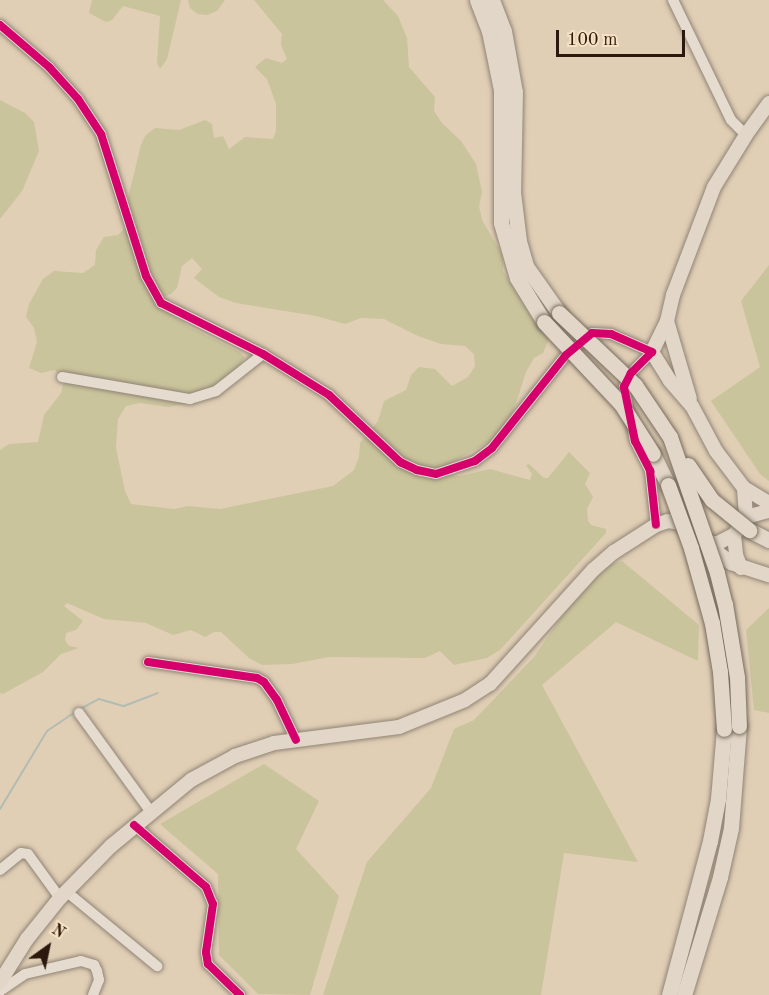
<!DOCTYPE html>
<style>
body{margin:0}
#map{position:relative;width:769px;height:995px;overflow:hidden;background:#e0ceb5;font-family:"Old Standard TT",serif}
div>[style]{position:absolute}
.green>*{inset:0;background:#cac49c}
.stream>*{height:2px;margin:-1px;padding:0 1px;transform-origin:1px;border-radius:1px;background:#b2bcb2}
.roads{filter:drop-shadow(0 0 2px #908475) drop-shadow(0 0 2px #908475)}
.minor>*{height:10px;margin:-5px;padding:0 5px;transform-origin:5px;border-radius:5px;background:#e5dccf}
.major>*{height:14px;margin:-7px;padding:0 7px;transform-origin:7px;border-radius:7px;background:#e1d6c7}
.highway>*{height:15px;margin:-7.5px;padding:0 7.5px;transform-origin:7.5px;border-radius:7.5px;background:#e1d6c7}
.bridges{filter:drop-shadow(0 0 2px #776c5e) drop-shadow(0 0 2px #776c5e)}
.highway-bridge>*{height:15px;margin:-7.5px;padding:0 7.5px;transform-origin:7.5px;border-radius:7.5px;background:#e1d6c7}
.cycleway>*{height:8px;margin:-4px;padding:0 4px;transform-origin:4px;border-radius:4px;background:#d6006c}
span{translate:-50% -50%;white-space:nowrap;text-align:center;line-height:1.15;-webkit-text-stroke:5px #f7e1c3;paint-order:stroke}
.north{position:absolute;left:18px;top:917px;width:60px;height:60px;-webkit-text-stroke:4px #f7e1c3;paint-order:stroke;rotate:33deg;font-size:16px;font-weight:700;line-height:24px;text-align:center;color:#2b190d}
.north::after{content:'';display:block;margin:auto;width:21px;height:27px;background:#2b190d;clip-path:polygon(50% 0,100% 100%,50% 72%,0 100%)}
.scale{position:absolute;left:556px;top:30px;width:129px;height:27px;box-sizing:border-box;border:3px solid #2b190d;border-top:0;padding-left:8px;font-size:18px;line-height:21px;white-space:nowrap;color:#2b190d;-webkit-text-stroke:4px #f7e1c3;paint-order:stroke}
</style>
<div id="map">
<div class="green">
<i style="clip-path:polygon(92px 0,181px 0,167px 59px,160px 69px,157px 63px,160px 16px,123px 6px,112px 20px,106px 22px,89px 13px)"></i>
<i style="clip-path:polygon(188px 0,225px 0,217px 11px,207px 15px,198px 14px,190px 8px)"></i>
<i style="clip-path:polygon(evenodd,254px 0,383px 0,398px 16px,407px 38px,409px 67px,435px 97px,434px 111px,442px 123px,461px 141px,476px 164px,482px 192px,479px 206px,482px 220px,503px 256px,503px 271px,510px 282px,536px 299px,542px 313px,548px 341px,543px 353px,534px 358px,526px 372px,514px 409px,503px 428px,489px 442px,444px 467px,448px 475px,459px 476px,490px 469px,530px 480px,532px 474px,526px 465px,529px 464px,544px 478px,548px 478px,569px 452px,590px 473px,585px 484px,593px 497px,587px 509px,588px 521px,591px 525px,606px 529px,606px 533px,500px 650px,487px 658px,454px 665px,440px 651px,425px 658px,329px 657px,292px 664px,262px 665px,249px 658px,221px 632px,214px 632px,205px 637px,191px 630px,173px 635px,146px 623px,104px 619px,67px 603px,64px 606px,83px 621px,76px 630px,66px 633px,65px 640px,69px 646px,79px 648px,61px 654px,43px 672px,3px 694px,0 693px,0 450px,9px 444px,38px 442px,44px 415px,61px 393px,64px 380px,55px 370px,41px 373px,29px 368px,37px 342px,34px 328px,26px 317px,29px 304px,43px 279px,54px 271px,83px 273px,95px 265px,96px 250px,104px 237px,118px 235px,128px 225px,130px 212px,128px 198px,141px 145px,145px 136px,155px 128px,179px 130px,205px 120px,212px 124px,214px 138px,223px 136px,229px 149px,245px 137px,273px 139px,276px 131px,276px 104px,267px 79px,255px 67px,266px 58px,282px 63px,287px 59px,281px 45px,282px 34px,254px 0,192px 258px,202px 269px,194px 278px,219px 297px,236px 303px,316px 316px,345px 324px,361px 318px,384px 319px,418px 336px,441px 344px,465px 346px,474px 354px,475px 366px,468px 377px,452px 386px,435px 369px,419px 367px,411px 375px,406px 390px,384px 401px,378px 421px,360px 443px,359px 457px,354px 470px,333px 486px,220px 509px,188px 506px,174px 509px,131px 504px,125px 491px,116px 448px,118px 419px,126px 406px,140px 403px,169px 407px,220px 397px,218px 393px,245px 358px,240px 352px,188px 326px,169px 313px,163px 297px,171px 294px,177px 288px,182px 266px,192px 258px)"></i>
<i style="clip-path:polygon(0 100px,25px 113px,34px 122px,39px 151px,22px 191px,0 219px)"></i>
<i style="clip-path:polygon(769px 265px,769px 481px,760px 474px,711px 401px,760px 367px,741px 301px)"></i>
<i style="clip-path:polygon(622px 561px,699px 625px,698px 661px,616px 622px,542px 685px,638px 862px,564px 853px,541px 995px,323px 995px,367px 862px,431px 788px,454px 729px,474px 720px,534px 657px,593px 570px)"></i>
<i style="clip-path:polygon(769px 608px,769px 713px,754px 710px,746px 630px)"></i>
<i style="clip-path:polygon(264px 764px,319px 801px,296px 849px,339px 896px,310px 995px,258px 994px,219px 955px,218px 874px,160px 824px)"></i>
</div>
<div class="stream">
<i style="left:80px;top:709px;width:21px;rotate:-28deg"></i>
<i style="left:99px;top:699px;width:26px;rotate:16deg"></i>
<i style="left:124px;top:706px;width:36px;rotate:-21deg"></i>
<i style="left:0;top:809px;width:91px;rotate:-58.9deg"></i>
<i style="left:47px;top:731px;width:34px;rotate:-34deg"></i>
</div>
<div class="roads">
<div class="minor">
<i style="left:673px;top:0;width:133px;rotate:64.2deg"></i>
<i style="left:731px;top:120px;width:21px;rotate:45deg"></i>
<i style="left:0;top:25px;width:65px;rotate:40.6deg"></i>
<i style="left:49px;top:67px;width:43px;rotate:47.8deg"></i>
<i style="left:78px;top:99px;width:42px;rotate:56.7deg"></i>
<i style="left:101px;top:134px;width:149px;rotate:72.4deg"></i>
<i style="left:146px;top:276px;width:31px;rotate:61deg"></i>
<i style="left:161px;top:303px;width:114px;rotate:26.6deg"></i>
<i style="left:263px;top:354px;width:78px;rotate:31.8deg"></i>
<i style="left:329px;top:395px;width:98px;rotate:43.3deg"></i>
<i style="left:400px;top:462px;width:19px;rotate:25deg"></i>
<i style="left:417px;top:470px;width:19px;rotate:12deg"></i>
<i style="left:436px;top:474px;width:41px;rotate:-18.4deg"></i>
<i style="left:475px;top:461px;width:21px;rotate:-37deg"></i>
<i style="left:492px;top:448px;width:119px;rotate:-51.5deg"></i>
<i style="left:566px;top:355px;width:34px;rotate:-40deg"></i>
<i style="left:592px;top:333px;width:19px;rotate:3deg"></i>
<i style="left:611px;top:334px;width:45px;rotate:23.7deg"></i>
<i style="left:652px;top:352px;width:30px;rotate:135deg"></i>
<i style="left:631px;top:373px;width:16px;rotate:117deg"></i>
<i style="left:624px;top:387px;width:55px;rotate:78.5deg"></i>
<i style="left:635px;top:441px;width:34px;rotate:63deg"></i>
<i style="left:650px;top:471px;width:54px;rotate:83.7deg"></i>
<i style="left:62px;top:377px;width:130px;rotate:9.8deg"></i>
<i style="left:190px;top:399px;width:27px;rotate:-17deg"></i>
<i style="left:216px;top:391px;width:60px;rotate:-38.2deg"></i>
<i style="left:148px;top:662px;width:110px;rotate:8.4deg"></i>
<i style="left:257px;top:678px;width:8px;rotate:30deg"></i>
<i style="left:264px;top:682px;width:22px;rotate:54deg"></i>
<i style="left:277px;top:700px;width:44px;rotate:64.6deg"></i>
<i style="left:79px;top:713px;width:122px;rotate:54deg"></i>
<i style="left:134px;top:825px;width:95px;rotate:40.7deg"></i>
<i style="left:206px;top:887px;width:18px;rotate:68deg"></i>
<i style="left:213px;top:904px;width:49px;rotate:98.3deg"></i>
<i style="left:206px;top:952px;width:12px;rotate:81deg"></i>
<i style="left:208px;top:964px;width:45px;rotate:44.1deg"></i>
<i style="left:0;top:870px;width:27px;rotate:-39deg"></i>
<i style="left:21px;top:853px;width:7px;rotate:8deg"></i>
<i style="left:28px;top:854px;width:54px;rotate:54deg"></i>
<i style="left:67px;top:892px;width:117px;rotate:39.4deg"></i>
<i style="left:0;top:991px;width:30px;rotate:-34deg"></i>
<i style="left:25px;top:974px;width:57px;rotate:-13.1deg"></i>
<i style="left:81px;top:961px;width:14px;rotate:17deg"></i>
<i style="left:94px;top:965px;width:7px;rotate:63deg"></i>
<i style="left:97px;top:971px;width:9px;rotate:77deg"></i>
<i style="left:99px;top:980px;width:16px;rotate:112deg"></i>
</div>
<div class="major">
<i style="left:769px;top:103px;width:39px;rotate:126deg"></i>
<i style="left:746px;top:135px;width:61px;rotate:121.6deg"></i>
<i style="left:714px;top:187px;width:116px;rotate:110.8deg"></i>
<i style="left:673px;top:295px;width:27px;rotate:103deg"></i>
<i style="left:667px;top:321px;width:34px;rotate:116deg"></i>
<i style="left:652px;top:352px;width:34px;rotate:58deg"></i>
<i style="left:670px;top:381px;width:33px;rotate:49deg"></i>
<i style="left:692px;top:406px;width:51px;rotate:61.9deg"></i>
<i style="left:716px;top:451px;width:46px;rotate:52.9deg"></i>
<i style="left:744px;top:488px;width:29px;rotate:31deg"></i>
<i style="left:667px;top:321px;width:81px;rotate:73.6deg"></i>
<i style="left:746px;top:517px;width:24px;rotate:-15deg"></i>
<i style="left:734px;top:535px;width:20px;rotate:84deg"></i>
<i style="left:736px;top:555px;width:14px;rotate:69deg"></i>
<i style="left:703px;top:543px;width:15px"></i>
<i style="left:718px;top:543px;width:18px;rotate:-27deg"></i>
<i style="left:734px;top:535px;width:22px;rotate:-56deg"></i>
<i style="left:746px;top:517px;width:29px;rotate:-94deg"></i>
<i style="left:0;top:982px;width:51px;rotate:-57.9deg"></i>
<i style="left:27px;top:939px;width:53px;rotate:-51.2deg"></i>
<i style="left:60px;top:898px;width:73px;rotate:-45.6deg"></i>
<i style="left:111px;top:846px;width:104px;rotate:-39.5deg"></i>
<i style="left:191px;top:780px;width:50px;rotate:-28.6deg"></i>
<i style="left:235px;top:756px;width:41px;rotate:-18.4deg"></i>
<i style="left:274px;top:743px;width:126px;rotate:-7.3deg"></i>
<i style="left:399px;top:727px;width:71px;rotate:-22.2deg"></i>
<i style="left:465px;top:700px;width:30px;rotate:-33deg"></i>
<i style="left:490px;top:684px;width:154px;rotate:-47.9deg"></i>
<i style="left:593px;top:570px;width:28px;rotate:-41deg"></i>
<i style="left:614px;top:552px;width:50px;rotate:-32.7deg"></i>
<i style="left:656px;top:525px;width:13px;rotate:-18deg"></i>
<i style="left:668px;top:521px;width:13px;rotate:9deg"></i>
<i style="left:681px;top:523px;width:64px;rotate:38.7deg"></i>
<i style="left:731px;top:563px;width:40px;rotate:18deg"></i>
</div>
<div class="highway">
<i style="left:477px;top:0;width:33px;rotate:69deg"></i>
<i style="left:489px;top:31px;width:60px;rotate:78.5deg"></i>
<i style="left:501px;top:90px;width:133px;rotate:90deg"></i>
<i style="left:501px;top:223px;width:57px;rotate:73.8deg"></i>
<i style="left:517px;top:278px;width:52px;rotate:58.5deg"></i>
<i style="left:492px;top:0;width:33px;rotate:69deg"></i>
<i style="left:504px;top:31px;width:62px;rotate:79.8deg"></i>
<i style="left:515px;top:92px;width:100px;rotate:91.1deg"></i>
<i style="left:513px;top:192px;width:49px;rotate:83deg"></i>
<i style="left:519px;top:241px;width:26px;rotate:74deg"></i>
<i style="left:526px;top:266px;width:57px;rotate:54.9deg"></i>
<i style="left:653px;top:454px;width:34px;rotate:64deg"></i>
<i style="left:749px;top:530px;width:22px;rotate:27deg"></i>
<i style="left:669px;top:995px;width:159px;rotate:-75.1deg"></i>
<i style="left:710px;top:841px;width:43px;rotate:-79.2deg"></i>
<i style="left:718px;top:799px;width:70px;rotate:-85.1deg"></i>
<i style="left:684px;top:995px;width:123px;rotate:-73deg"></i>
<i style="left:720px;top:877px;width:50px;rotate:-77.3deg"></i>
<i style="left:731px;top:828px;width:102px;rotate:-85.5deg"></i>
</div>
</div>
<div class="bridges">
<div class="highway-bridge">
<i style="left:559px;top:313px;width:105px;rotate:43.5deg"></i>
<i style="left:635px;top:385px;width:63px;rotate:56.1deg"></i>
<i style="left:670px;top:437px;width:144px;rotate:70.9deg"></i>
<i style="left:717px;top:573px;width:32px;rotate:76deg"></i>
<i style="left:725px;top:604px;width:74px;rotate:80.7deg"></i>
<i style="left:737px;top:677px;width:49px;rotate:87.7deg"></i>
<i style="left:544px;top:322px;width:112px;rotate:46.8deg"></i>
<i style="left:621px;top:404px;width:59px;rotate:57.4deg"></i>
<i style="left:688px;top:465px;width:42px;rotate:55.6deg"></i>
<i style="left:712px;top:500px;width:48px;rotate:39deg"></i>
<i style="left:668px;top:485px;width:67px;rotate:69.9deg"></i>
<i style="left:691px;top:548px;width:78px;rotate:74.4deg"></i>
<i style="left:712px;top:623px;width:50px;rotate:80.7deg"></i>
<i style="left:720px;top:672px;width:57px;rotate:86deg"></i>
</div>
</div>
<div class="cycleway">
<i style="left:0;top:25px;width:65px;rotate:40.6deg"></i>
<i style="left:49px;top:67px;width:43px;rotate:47.8deg"></i>
<i style="left:78px;top:99px;width:42px;rotate:56.7deg"></i>
<i style="left:101px;top:134px;width:149px;rotate:72.4deg"></i>
<i style="left:146px;top:276px;width:31px;rotate:61deg"></i>
<i style="left:161px;top:303px;width:114px;rotate:26.6deg"></i>
<i style="left:263px;top:354px;width:78px;rotate:31.8deg"></i>
<i style="left:329px;top:395px;width:98px;rotate:43.3deg"></i>
<i style="left:400px;top:462px;width:19px;rotate:25deg"></i>
<i style="left:417px;top:470px;width:19px;rotate:12deg"></i>
<i style="left:436px;top:474px;width:41px;rotate:-18.4deg"></i>
<i style="left:475px;top:461px;width:21px;rotate:-37deg"></i>
<i style="left:492px;top:448px;width:119px;rotate:-51.5deg"></i>
<i style="left:566px;top:355px;width:34px;rotate:-40deg"></i>
<i style="left:592px;top:333px;width:19px;rotate:3deg"></i>
<i style="left:611px;top:334px;width:45px;rotate:23.7deg"></i>
<i style="left:652px;top:352px;width:30px;rotate:135deg"></i>
<i style="left:631px;top:373px;width:16px;rotate:117deg"></i>
<i style="left:624px;top:387px;width:55px;rotate:78.5deg"></i>
<i style="left:635px;top:441px;width:34px;rotate:63deg"></i>
<i style="left:650px;top:471px;width:54px;rotate:83.7deg"></i>
<i style="left:148px;top:662px;width:110px;rotate:8.4deg"></i>
<i style="left:257px;top:678px;width:8px;rotate:30deg"></i>
<i style="left:264px;top:682px;width:22px;rotate:54deg"></i>
<i style="left:277px;top:700px;width:44px;rotate:64.6deg"></i>
<i style="left:134px;top:825px;width:95px;rotate:40.7deg"></i>
<i style="left:206px;top:887px;width:18px;rotate:68deg"></i>
<i style="left:213px;top:904px;width:49px;rotate:98.3deg"></i>
<i style="left:206px;top:952px;width:12px;rotate:81deg"></i>
<i style="left:208px;top:964px;width:45px;rotate:44.1deg"></i>
</div>
<div class="north">N</div>
<div class="scale">100 m</div>
</div>
